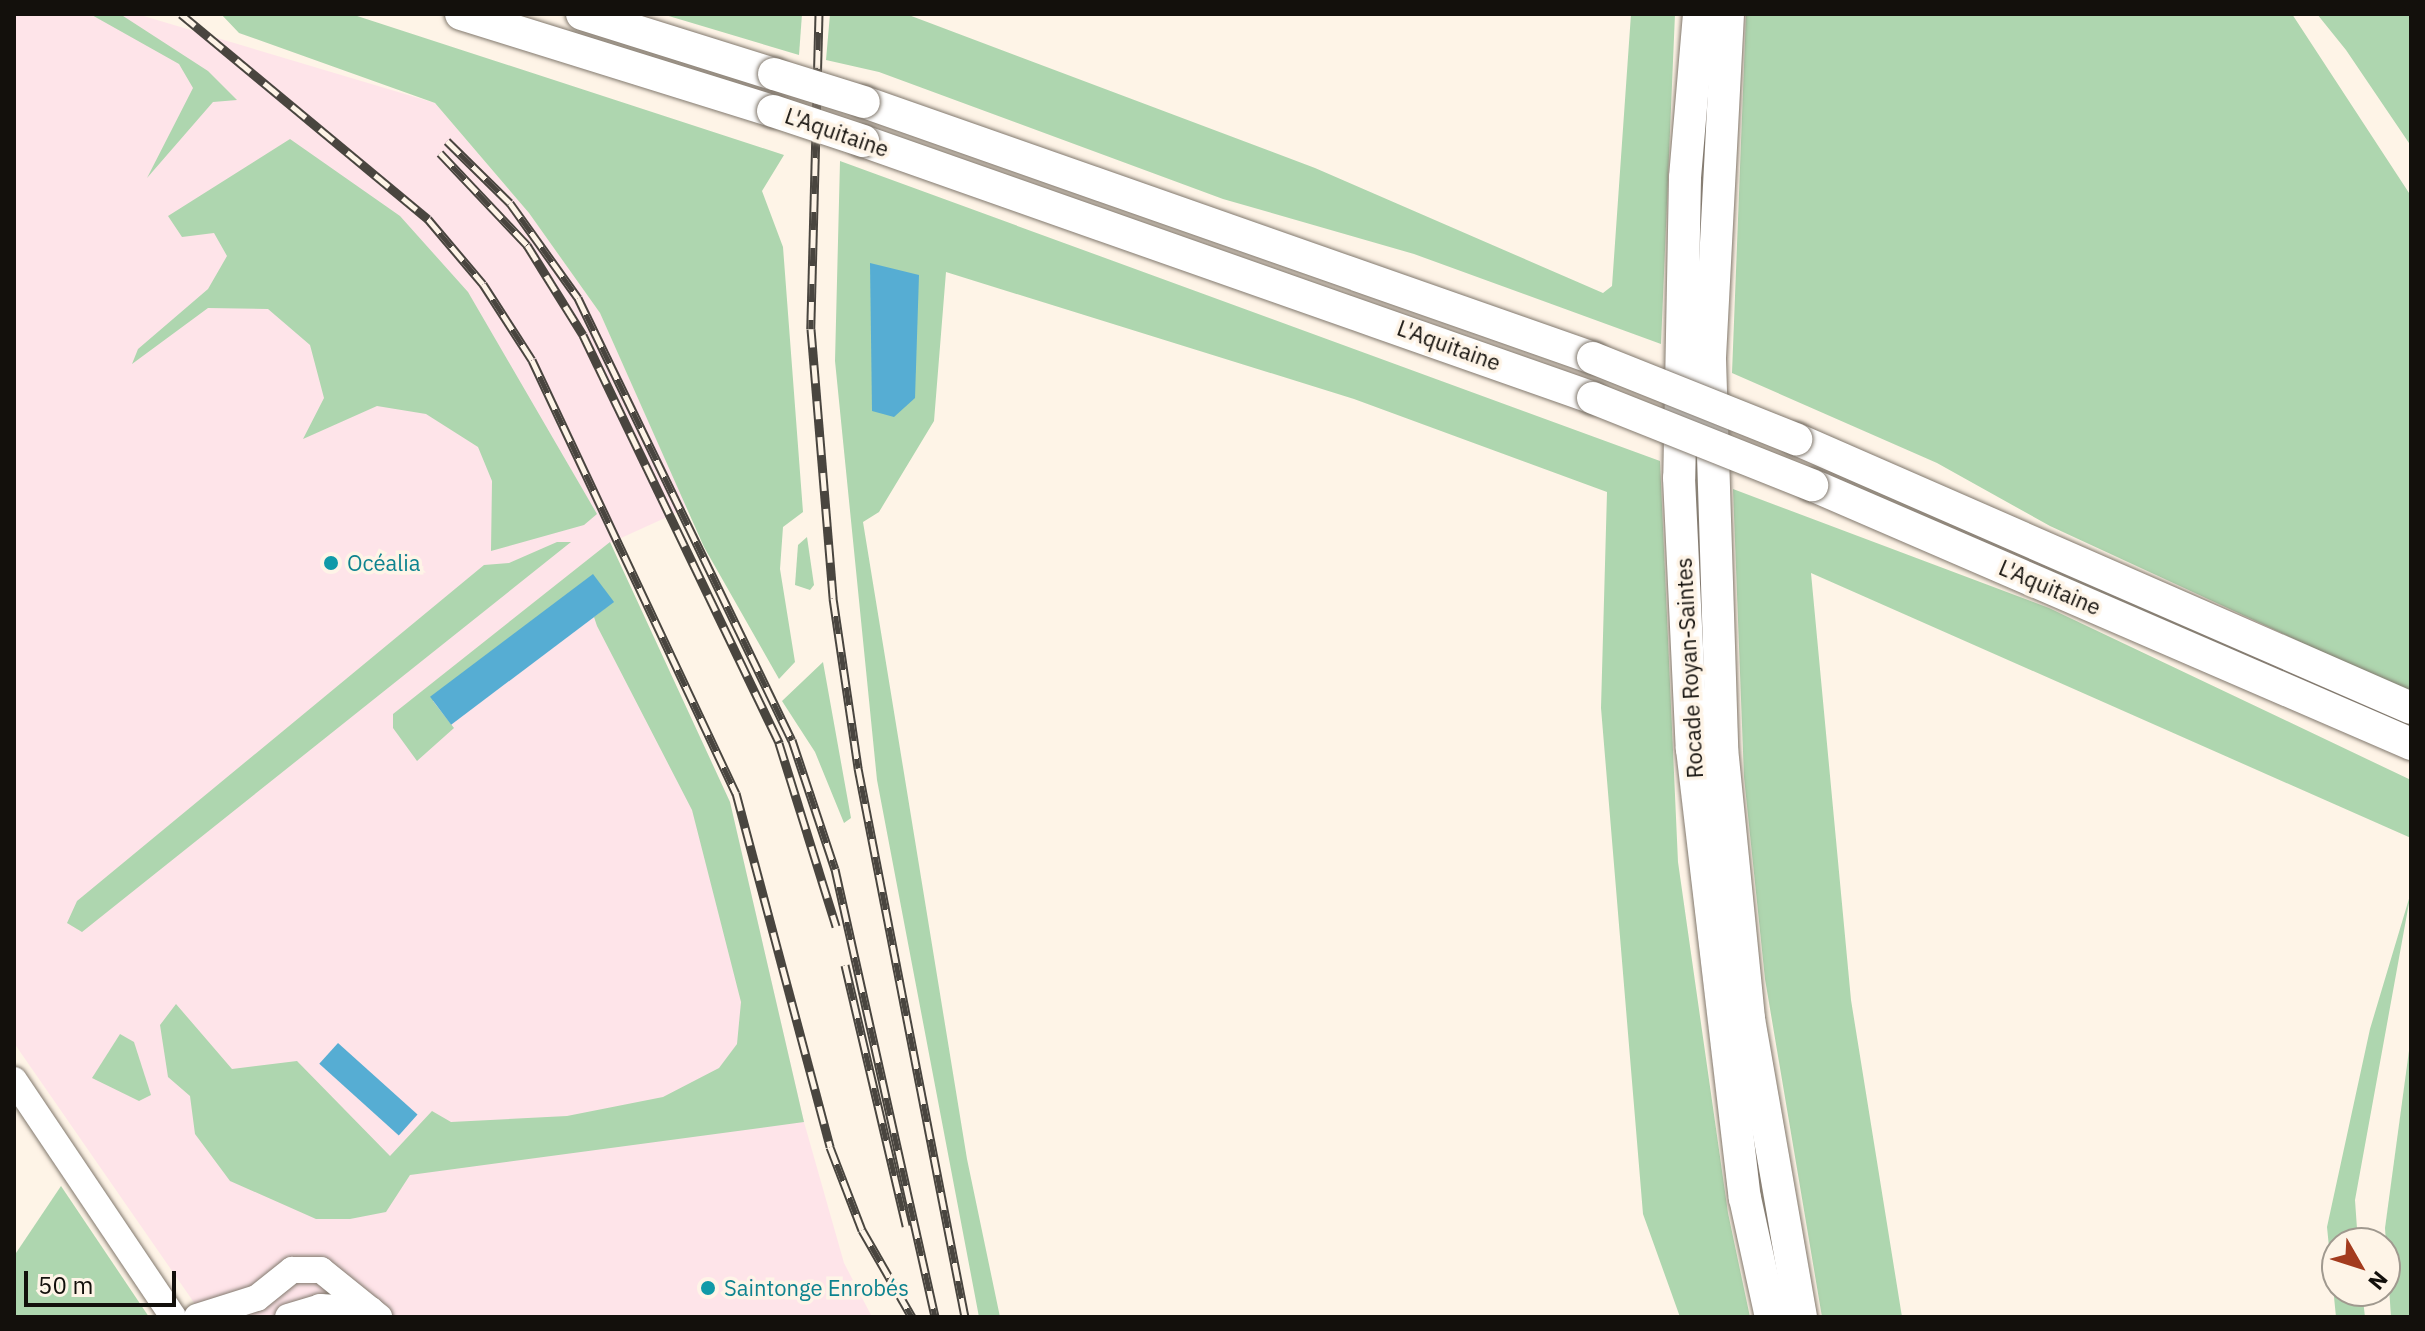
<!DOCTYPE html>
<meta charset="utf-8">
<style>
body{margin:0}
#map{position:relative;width:2425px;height:1331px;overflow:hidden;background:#fef4e7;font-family:"IBM Plex Sans",sans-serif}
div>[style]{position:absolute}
.industrial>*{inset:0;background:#fee4e9}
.green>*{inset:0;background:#aed6af}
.water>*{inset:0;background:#56add3;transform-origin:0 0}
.roads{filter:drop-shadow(0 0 2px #81786d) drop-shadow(0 0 2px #81786d)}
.secondary>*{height:26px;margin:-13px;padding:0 13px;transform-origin:13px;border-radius:13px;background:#fff}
.highway>*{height:32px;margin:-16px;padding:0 16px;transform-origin:16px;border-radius:16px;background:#fff}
.rail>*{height:9px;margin-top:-4.5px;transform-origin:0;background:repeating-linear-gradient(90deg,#fef4e7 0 18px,#49453f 0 36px);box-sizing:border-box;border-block:2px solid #49453f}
.bridges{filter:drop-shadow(0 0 2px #81786d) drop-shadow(0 0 2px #81786d)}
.highway-bridge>*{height:32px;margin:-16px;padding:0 16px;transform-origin:16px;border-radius:16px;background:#fff}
.dots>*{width:22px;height:22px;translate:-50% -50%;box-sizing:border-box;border:4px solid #fef4e7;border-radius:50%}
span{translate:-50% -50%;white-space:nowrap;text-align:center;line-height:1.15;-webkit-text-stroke:7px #fef4e7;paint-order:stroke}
.street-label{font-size:22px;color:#13100c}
.culture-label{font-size:22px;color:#0d838f}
.left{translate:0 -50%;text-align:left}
.frame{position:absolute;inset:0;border:16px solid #13100c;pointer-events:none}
.north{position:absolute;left:2321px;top:1227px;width:80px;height:80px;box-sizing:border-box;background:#fef4e7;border:2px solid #a0998f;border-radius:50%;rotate:129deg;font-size:22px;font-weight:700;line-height:32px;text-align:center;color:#13100c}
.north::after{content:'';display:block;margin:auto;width:28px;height:36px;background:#a33b1e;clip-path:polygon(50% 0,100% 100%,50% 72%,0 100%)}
.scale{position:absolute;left:24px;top:1271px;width:152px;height:36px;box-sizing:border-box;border:4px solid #13100c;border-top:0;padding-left:10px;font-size:24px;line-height:28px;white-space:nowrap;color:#13100c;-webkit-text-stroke:6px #fef4e7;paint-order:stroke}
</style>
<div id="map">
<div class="industrial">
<i style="clip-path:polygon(14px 14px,137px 14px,435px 103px,529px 213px,600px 313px,687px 508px,610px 543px,730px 802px,804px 1122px,844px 1263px,872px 1317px,204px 1317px,14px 1043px)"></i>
</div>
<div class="green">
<i style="clip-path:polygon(90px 14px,120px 14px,208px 71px,237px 100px,213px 102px,147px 178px,193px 88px,179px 64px)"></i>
<i style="clip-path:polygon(221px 14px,351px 14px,784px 155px,762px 191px,783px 247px,803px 512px,783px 527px,780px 569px,795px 662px,779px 679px,704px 547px,600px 313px,529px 213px,435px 103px,239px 33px)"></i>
<i style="clip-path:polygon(662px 14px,802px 14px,799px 55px)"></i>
<i style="clip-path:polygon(830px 14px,906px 14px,1315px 168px,1603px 293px,1612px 286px,1631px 14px,1675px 14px,1661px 344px,1414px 254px,1223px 199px,879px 72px,826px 60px)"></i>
<i style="clip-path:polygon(1746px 14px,2292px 14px,2411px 196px,2411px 693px,2050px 526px,1937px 463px,1732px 373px)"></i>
<i style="clip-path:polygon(2317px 14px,2411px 14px,2411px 146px,2346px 50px)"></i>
<i style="clip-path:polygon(290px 139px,400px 216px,468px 292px,597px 514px,584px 525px,491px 551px,492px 481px,478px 447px,426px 414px,377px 406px,303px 439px,324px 398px,310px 345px,268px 309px,208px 308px,132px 364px,138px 349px,208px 289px,227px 256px,214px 233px,182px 237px,168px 216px)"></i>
<i style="clip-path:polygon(840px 161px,1660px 461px,1678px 862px,1728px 1213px,1750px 1317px,1680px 1317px,1643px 1214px,1601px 708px,1607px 492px,1354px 399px,946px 272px,934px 421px,879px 512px,863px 522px,967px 1159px,1000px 1317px,979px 1317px,877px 780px,835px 361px)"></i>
<i style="clip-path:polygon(1733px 489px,2049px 608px,2411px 780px,2411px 838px,1811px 573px,1851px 1000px,1902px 1317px,1822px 1317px,1765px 979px,1744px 777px)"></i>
<i style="clip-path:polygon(807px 537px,814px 585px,810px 590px,795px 585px,798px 545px)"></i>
<i style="clip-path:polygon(557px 542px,571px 542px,82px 932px,67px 923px,77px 901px,484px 565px,509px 563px)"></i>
<i style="clip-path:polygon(610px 542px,730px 802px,804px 1122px,410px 1175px,386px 1212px,350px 1219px,316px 1219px,230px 1181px,195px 1134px,190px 1096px,168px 1077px,160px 1025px,176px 1004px,232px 1069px,297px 1061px,390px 1156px,432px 1111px,451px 1122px,567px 1116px,663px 1097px,719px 1068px,737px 1044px,741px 1002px,692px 810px,597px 626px,594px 617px,614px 601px,433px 701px,454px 728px,417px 761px,393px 728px,393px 714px)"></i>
<i style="clip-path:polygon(823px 662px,851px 818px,844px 823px,815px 752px,782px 701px)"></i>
<i style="clip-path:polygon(2411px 892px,2355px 1200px,2358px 1243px,2337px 1243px,2337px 1291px,2362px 1291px,2365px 1317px,2336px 1317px,2327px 1227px,2370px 1029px)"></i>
<i style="clip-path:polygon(120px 1034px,134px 1042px,151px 1095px,139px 1101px,92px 1078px)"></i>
<i style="clip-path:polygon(2411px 1036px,2411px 1317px,2391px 1317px,2385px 1228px)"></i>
<i style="clip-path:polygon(61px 1186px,149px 1317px,14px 1317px,14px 1256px)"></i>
</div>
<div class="water">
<i style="clip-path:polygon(870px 263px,919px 275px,915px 398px,894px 417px,872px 411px)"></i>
<i style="left:593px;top:574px;width:35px;height:204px;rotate:53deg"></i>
<i style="left:338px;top:1043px;width:107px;height:28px;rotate:42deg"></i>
</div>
<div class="roads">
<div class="secondary">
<i style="left:14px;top:1080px;width:285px;rotate:56.1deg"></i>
<i style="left:197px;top:1317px;width:63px;rotate:-17.6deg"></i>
<i style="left:257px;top:1298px;width:45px;rotate:-38.7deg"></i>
<i style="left:292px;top:1270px;width:29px"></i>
<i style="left:321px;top:1270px;width:75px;rotate:39deg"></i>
<i style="left:288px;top:1317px;width:34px;rotate:-17deg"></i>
<i style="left:320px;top:1307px;width:51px;rotate:3.4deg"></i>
</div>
<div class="highway">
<i style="left:461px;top:14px;width:327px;rotate:17.3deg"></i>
<i style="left:582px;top:14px;width:201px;rotate:17.4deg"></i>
<i style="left:1699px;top:14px;width:165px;rotate:94.9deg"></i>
<i style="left:1685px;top:178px;width:300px;rotate:91.1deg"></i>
<i style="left:1679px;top:478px;width:271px;rotate:87.3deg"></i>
<i style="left:1692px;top:749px;width:452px;rotate:83.3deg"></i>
<i style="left:1745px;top:1198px;width:122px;rotate:77.7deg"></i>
<i style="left:1728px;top:14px;width:346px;rotate:93deg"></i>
<i style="left:1710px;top:360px;width:388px;rotate:88.2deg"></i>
<i style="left:1722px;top:748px;width:272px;rotate:84.3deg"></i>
<i style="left:1749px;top:1019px;width:303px;rotate:80.1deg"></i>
<i style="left:864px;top:102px;width:773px;rotate:19.35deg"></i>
<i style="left:863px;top:141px;width:774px;rotate:19.39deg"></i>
<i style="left:1796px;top:439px;width:671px;rotate:23.62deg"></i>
<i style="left:1812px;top:485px;width:653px;rotate:23.38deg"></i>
</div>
</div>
<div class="rail">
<i style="left:181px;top:14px;width:321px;rotate:39.7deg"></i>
<i style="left:428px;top:219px;width:85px;rotate:49.8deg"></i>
<i style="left:483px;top:284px;width:90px;rotate:57.2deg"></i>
<i style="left:532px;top:360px;width:479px;rotate:64.8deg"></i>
<i style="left:736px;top:793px;width:366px;rotate:75.1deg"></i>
<i style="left:830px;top:1147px;width:89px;rotate:68.9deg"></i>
<i style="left:862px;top:1230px;width:100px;rotate:60.1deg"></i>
<i style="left:819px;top:14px;width:315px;rotate:91.5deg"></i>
<i style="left:811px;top:329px;width:270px;rotate:85.3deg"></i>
<i style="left:833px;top:598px;width:172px;rotate:81.6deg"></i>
<i style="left:858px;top:768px;width:559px;rotate:78.97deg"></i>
<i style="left:447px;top:141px;width:88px;rotate:44.5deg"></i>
<i style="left:510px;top:203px;width:117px;rotate:54.4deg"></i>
<i style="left:578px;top:298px;width:491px;rotate:64.2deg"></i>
<i style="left:792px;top:740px;width:136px;rotate:71.6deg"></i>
<i style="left:835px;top:869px;width:459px;rotate:77.4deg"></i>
<i style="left:440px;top:153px;width:127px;rotate:46.6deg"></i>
<i style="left:527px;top:245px;width:106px;rotate:58.1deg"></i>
<i style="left:583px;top:335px;width:453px;rotate:64.3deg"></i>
<i style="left:779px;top:743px;width:192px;rotate:72.7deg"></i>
<i style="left:845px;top:965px;width:268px;rotate:76.8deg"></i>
</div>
<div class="bridges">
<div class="highway-bridge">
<i style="left:774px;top:74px;width:94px;rotate:17.3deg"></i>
<i style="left:773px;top:111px;width:95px;rotate:18.4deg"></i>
<i style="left:1593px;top:358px;width:219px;rotate:21.8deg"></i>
<i style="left:1593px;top:398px;width:236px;rotate:21.7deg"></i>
</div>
</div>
<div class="dots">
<i style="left:331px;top:563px;background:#0f9aa8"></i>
<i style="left:708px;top:1288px;background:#0f9aa8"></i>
</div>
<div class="street-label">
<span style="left:837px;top:132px;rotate:19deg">L'Aquitaine</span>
<span style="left:1449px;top:345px;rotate:20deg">L'Aquitaine</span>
<span style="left:2050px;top:587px;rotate:23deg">L'Aquitaine</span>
<span style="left:1689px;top:668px;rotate:-93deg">Rocade Royan-Saintes</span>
</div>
<div class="culture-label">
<span class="left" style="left:347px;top:563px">Océalia</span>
<span class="left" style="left:724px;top:1288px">Saintonge Enrobés</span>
</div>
<div class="frame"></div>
<div class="north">N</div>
<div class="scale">50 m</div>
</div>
